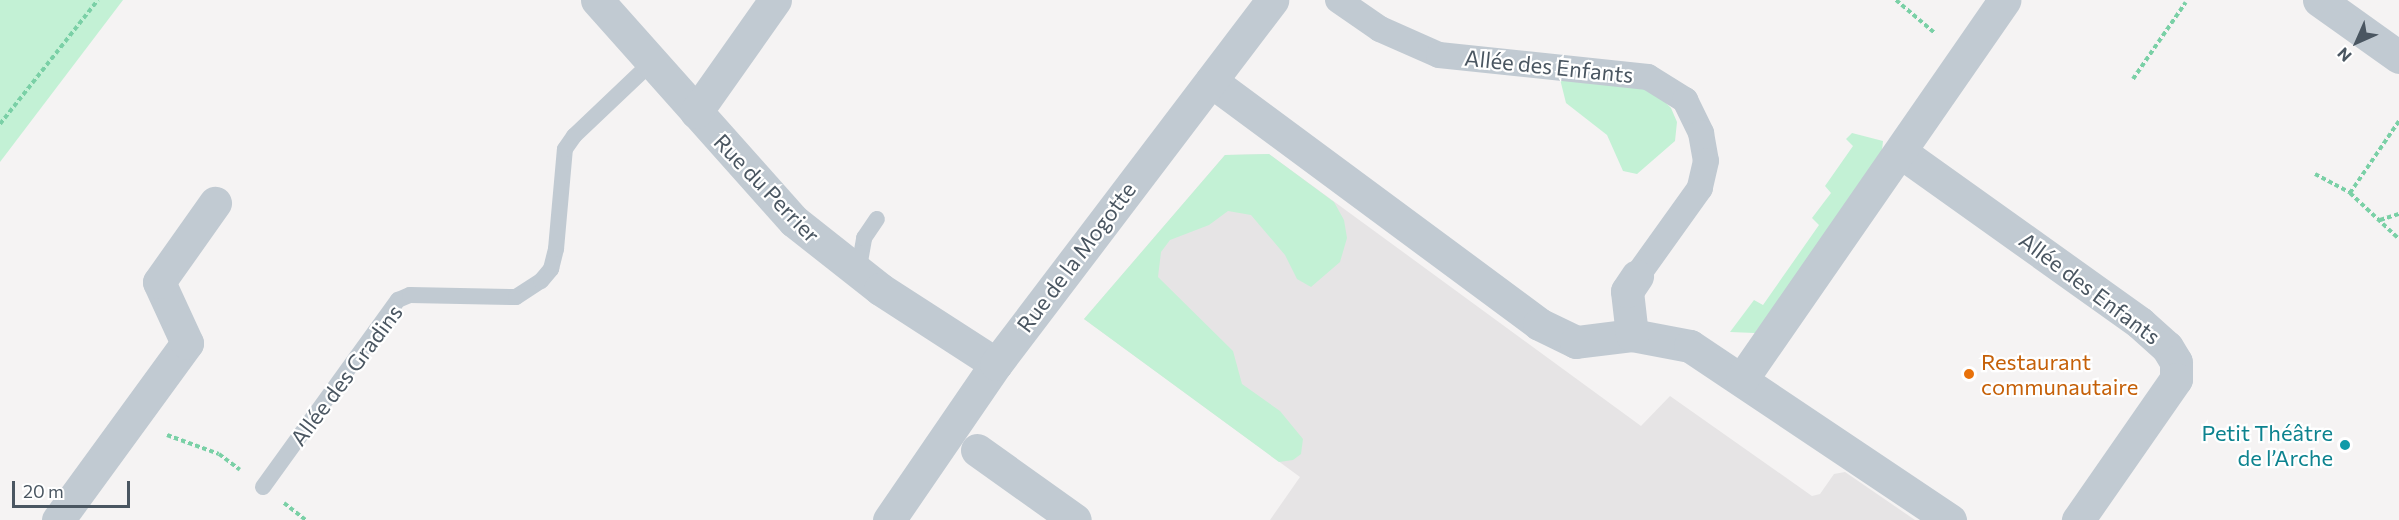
<!DOCTYPE html>
<meta charset="utf-8">
<style>
body{margin:0}
#map{position:relative;width:2399px;height:520px;overflow:hidden;background:#f5f3f3;font-family:Commissioner,sans-serif}
div>[style]{position:absolute}
.education>*{inset:0;background:#e6e4e5}
.green>*{inset:0;background:#c3f1d5}
.path>*{height:4px;margin-top:-2px;transform-origin:0;background:repeating-linear-gradient(90deg,#7ad0a6 0 4.5px,transparent 0 7.5px)}
.service>*{height:16px;margin:-8px;padding:0 8px;transform-origin:8px;border-radius:8px;background:#c1cad2}
.pedestrian>*{height:26px;margin:-13px;padding:0 13px;transform-origin:13px;border-radius:13px;background:#c1cad2}
.minor>*{height:33px;margin:-16.5px;padding:0 16.5px;transform-origin:16.5px;border-radius:16.5px;background:#c1cad2}
.dots>*{width:16px;height:16px;translate:-50% -50%;box-sizing:border-box;border:3px solid #fff;border-radius:50%}
span{translate:-50% -50%;white-space:nowrap;text-align:center;line-height:1.15;-webkit-text-stroke:4.5px #fff;paint-order:stroke}
.street-label{font-size:22px;color:#4a5661}
.food-label{font-size:22px;color:#c56008}
.left{translate:0 -50%;text-align:left}
.culture-label{font-size:22px;color:#0d838f}
.right{translate:-100% -50%;text-align:right}
.north{position:absolute;left:2327px;top:12px;width:60px;height:60px;-webkit-text-stroke:4px #fff;paint-order:stroke;rotate:225deg;font-size:16px;font-weight:700;line-height:24px;text-align:center;color:#4a5661}
.north::after{content:'';display:block;margin:auto;width:21px;height:27px;background:#4a5661;clip-path:polygon(50% 0,100% 100%,50% 72%,0 100%)}
.scale{position:absolute;left:12px;top:481px;width:118px;height:27px;box-sizing:border-box;border:3px solid #4a5661;border-top:0;padding-left:8px;font-size:18px;line-height:21px;white-space:nowrap;color:#4a5661;-webkit-text-stroke:4px #fff;paint-order:stroke}
</style>
<div id="map">
<div class="education">
<i style="clip-path:polygon(1269px 154px,1641px 426px,1670px 396px,1812px 496px,1820px 494px,1834px 474px,1845px 472px,1915px 520px,1270px 520px,1300px 477px,1084px 319px,1225px 155px)"></i>
</div>
<div class="green">
<i style="clip-path:polygon(0 0,123px 0,0 162px)"></i>
<i style="clip-path:polygon(1560px 79px,1651px 88px,1671px 108px,1677px 122px,1675px 141px,1637px 174px,1623px 171px,1607px 135px,1566px 103px)"></i>
<i style="clip-path:polygon(1852px 133px,1883px 141px,1880px 169px,1755px 333px,1730px 332px,1754px 300px,1763px 305px,1819px 225px,1812px 218px,1831px 193px,1825px 186px,1853px 146px,1846px 139px)"></i>
<i style="clip-path:polygon(1269px 154px,1334px 202px,1344px 220px,1347px 238px,1340px 262px,1311px 287px,1297px 279px,1285px 255px,1251px 215px,1228px 211px,1209px 225px,1170px 240px,1161px 252px,1158px 277px,1233px 351px,1242px 384px,1280px 411px,1303px 439px,1301px 454px,1293px 460px,1279px 462px,1084px 319px,1225px 155px)"></i>
</div>
<div class="path">
<i style="left:1896px;top:0;width:52px;rotate:40.4deg"></i>
<i style="left:2133px;top:79px;width:93px;rotate:-55.5deg"></i>
<i style="left:0;top:124px;width:158px;rotate:-51.7deg"></i>
<i style="left:2315px;top:174px;width:40px;rotate:28deg"></i>
<i style="left:2350px;top:193px;width:87px;rotate:-55.8deg"></i>
<i style="left:2350px;top:193px;width:67px;rotate:43.2deg"></i>
<i style="left:2380px;top:220px;width:20px;rotate:-18deg"></i>
<i style="left:167px;top:435px;width:55px;rotate:20.1deg"></i>
<i style="left:219px;top:454px;width:26px;rotate:37deg"></i>
<i style="left:284px;top:503px;width:28px;rotate:38deg"></i>
</div>
<div class="service">
<i style="left:858px;top:273px;width:36px;rotate:-80deg"></i>
<i style="left:864px;top:238px;width:23px;rotate:-56deg"></i>
<i style="left:263px;top:487px;width:231px;rotate:-54.2deg"></i>
<i style="left:398px;top:300px;width:13px;rotate:-23deg"></i>
<i style="left:410px;top:295px;width:106px;rotate:1.1deg"></i>
<i style="left:516px;top:297px;width:30px;rotate:-33deg"></i>
<i style="left:541px;top:281px;width:16px;rotate:-50deg"></i>
<i style="left:551px;top:269px;width:21px;rotate:-76deg"></i>
<i style="left:556px;top:249px;width:100px;rotate:-84.9deg"></i>
<i style="left:565px;top:149px;width:16px;rotate:-55deg"></i>
<i style="left:574px;top:136px;width:108px;rotate:-43.5deg"></i>
</div>
<div class="pedestrian">
<i style="left:1338px;top:0;width:51px;rotate:34.6deg"></i>
<i style="left:1380px;top:29px;width:64px;rotate:23.8deg"></i>
<i style="left:1439px;top:55px;width:210px;rotate:6deg"></i>
<i style="left:1648px;top:77px;width:44px;rotate:31.9deg"></i>
<i style="left:1685px;top:100px;width:37px;rotate:64deg"></i>
<i style="left:1701px;top:133px;width:28px;rotate:80deg"></i>
<i style="left:1706px;top:161px;width:28px;rotate:103deg"></i>
<i style="left:1700px;top:188px;width:108px;rotate:125.6deg"></i>
</div>
<div class="minor">
<i style="left:597px;top:0;width:296px;rotate:48.3deg"></i>
<i style="left:794px;top:221px;width:110px;rotate:38.3deg"></i>
<i style="left:880px;top:289px;width:138px;rotate:32.9deg"></i>
<i style="left:2319px;top:0;width:98px;rotate:35.5deg"></i>
<i style="left:1211px;top:81px;width:408px;rotate:36.5deg"></i>
<i style="left:1539px;top:324px;width:41px;rotate:25.9deg"></i>
<i style="left:1576px;top:342px;width:56px;rotate:-7.1deg"></i>
<i style="left:1632px;top:335px;width:59px;rotate:10.7deg"></i>
<i style="left:1690px;top:346px;width:313px;rotate:33.8deg"></i>
<i style="left:696px;top:112px;width:137px;rotate:-54.8deg"></i>
<i style="left:1902px;top:153px;width:292px;rotate:35.5deg"></i>
<i style="left:2140px;top:323px;width:36px;rotate:42deg"></i>
<i style="left:2167px;top:347px;width:17px;rotate:59deg"></i>
<i style="left:2176px;top:362px;width:17px;rotate:90deg"></i>
<i style="left:2176px;top:379px;width:172px;rotate:124.8deg"></i>
<i style="left:1632px;top:335px;width:44px;rotate:-96.5deg"></i>
<i style="left:1627px;top:291px;width:18px;rotate:-56deg"></i>
<i style="left:1742px;top:379px;width:461px;rotate:-55.3deg"></i>
<i style="left:977px;top:450px;width:120px;rotate:35.5deg"></i>
<i style="left:58px;top:520px;width:219px;rotate:-53.9deg"></i>
<i style="left:187px;top:343px;width:67px;rotate:-114.7deg"></i>
<i style="left:159px;top:282px;width:97px;rotate:-54.7deg"></i>
<i style="left:889px;top:520px;width:189px;rotate:-55.6deg"></i>
<i style="left:996px;top:364px;width:457px;rotate:-52.8deg"></i>
</div>
<div class="dots">
<i style="left:1969px;top:374px;background:#e8710a"></i>
<i style="left:2345px;top:445px;background:#0f9aa8"></i>
</div>
<div class="street-label">
<span style="left:1549px;top:66px;rotate:6deg">Allée des Enfants</span>
<span style="left:767px;top:188px;rotate:46deg">Rue du Perrier</span>
<span style="left:1076px;top:257px;rotate:-53deg">Rue de la Mogotte</span>
<span style="left:2090px;top:288px;rotate:37deg">Allée des Enfants</span>
<span style="left:346px;top:375px;rotate:-53deg">Allée des Gradins</span>
</div>
<div class="food-label">
<span class="left" style="left:1981px;top:374px">Restaurant<br>communautaire</span>
</div>
<div class="culture-label">
<span class="right" style="left:2333px;top:445px">Petit Théâtre<br>de l’Arche</span>
</div>
<div class="north">N</div>
<div class="scale">20 m</div>
</div>
